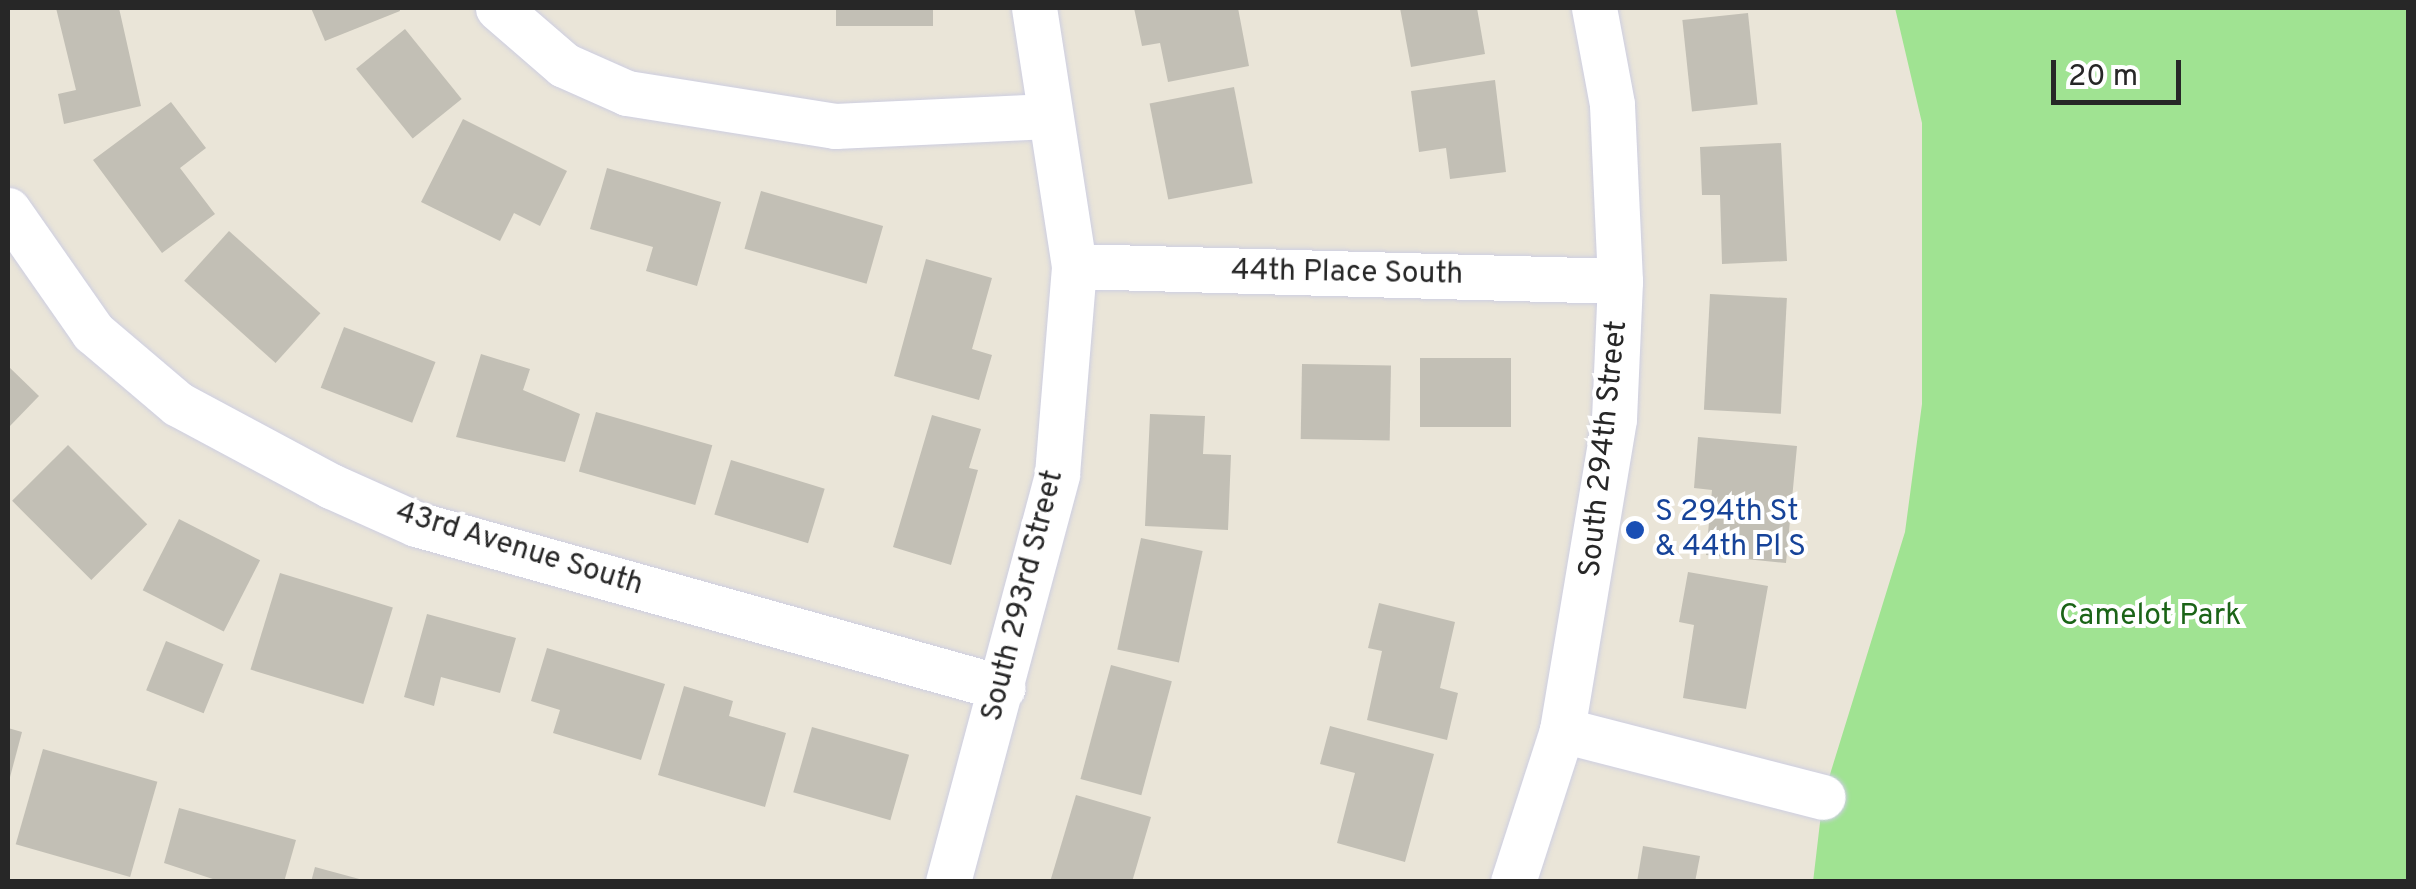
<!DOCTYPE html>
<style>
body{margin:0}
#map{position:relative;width:2416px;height:889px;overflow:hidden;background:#eae5d8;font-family:Overpass,sans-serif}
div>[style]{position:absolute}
.green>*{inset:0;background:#a0e392}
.building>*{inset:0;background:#c2bfb5;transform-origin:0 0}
.roads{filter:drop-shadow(0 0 2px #cdcee1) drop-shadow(0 0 2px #cdcee1)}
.minor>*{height:45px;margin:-22.5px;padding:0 22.5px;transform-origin:22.5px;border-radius:22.5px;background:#fff}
.dots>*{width:28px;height:28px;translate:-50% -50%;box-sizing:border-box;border:5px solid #fff;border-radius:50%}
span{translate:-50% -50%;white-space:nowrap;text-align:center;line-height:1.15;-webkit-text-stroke:8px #fff;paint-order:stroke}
.street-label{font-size:30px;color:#272727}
.transit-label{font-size:30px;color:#164399}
.left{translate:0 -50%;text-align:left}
.park-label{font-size:30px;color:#1b6417}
.frame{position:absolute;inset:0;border:10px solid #272727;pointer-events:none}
.scale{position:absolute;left:2051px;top:60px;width:130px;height:45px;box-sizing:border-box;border:5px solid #272727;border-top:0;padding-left:12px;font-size:30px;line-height:35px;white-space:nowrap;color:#272727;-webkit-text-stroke:8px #fff;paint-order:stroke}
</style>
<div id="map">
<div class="green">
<i style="clip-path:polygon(1895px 8px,2408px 8px,2408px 881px,1813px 882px,1823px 797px,1905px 532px,1922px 404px,1922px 123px)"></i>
</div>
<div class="building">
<i style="clip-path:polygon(56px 8px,119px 8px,141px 106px,64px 124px,58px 94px,76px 90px)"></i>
<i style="clip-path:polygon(311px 8px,399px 8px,400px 11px,325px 41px)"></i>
<i style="left:836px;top:8px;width:97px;height:18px"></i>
<i style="clip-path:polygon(1134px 8px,1238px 8px,1249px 66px,1168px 82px,1160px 43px,1142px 46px)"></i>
<i style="clip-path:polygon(1400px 8px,1477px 8px,1485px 54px,1411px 67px)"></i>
<i style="left:1748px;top:13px;width:92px;height:66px;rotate:84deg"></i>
<i style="left:405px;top:29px;width:90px;height:63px;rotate:51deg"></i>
<i style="clip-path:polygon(1495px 80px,1506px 172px,1450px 179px,1446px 148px,1419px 152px,1411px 91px)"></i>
<i style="left:1234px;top:87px;width:98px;height:86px;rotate:79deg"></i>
<i style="clip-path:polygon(171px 102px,206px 148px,180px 168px,215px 214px,162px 253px,93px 160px)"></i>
<i style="clip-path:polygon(463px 119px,567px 171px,540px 226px,514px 213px,500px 241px,421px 202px)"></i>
<i style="clip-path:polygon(1781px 143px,1787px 261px,1722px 264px,1720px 195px,1702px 195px,1700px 147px)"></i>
<i style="clip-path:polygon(607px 168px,721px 202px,697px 286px,646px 271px,653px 247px,590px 229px)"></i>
<i style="left:761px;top:191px;width:127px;height:60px;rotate:16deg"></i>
<i style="left:229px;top:231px;width:123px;height:67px;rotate:42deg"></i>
<i style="clip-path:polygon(926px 259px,992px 278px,972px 349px,992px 355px,979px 400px,894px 376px)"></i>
<i style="left:1710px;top:294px;width:77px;height:116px;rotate:3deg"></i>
<i style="left:344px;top:327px;width:98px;height:65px;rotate:21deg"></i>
<i style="clip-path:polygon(481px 354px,530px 369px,523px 390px,580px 414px,565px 462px,456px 437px)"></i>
<i style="left:1420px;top:358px;width:91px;height:69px"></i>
<i style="left:1302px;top:364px;width:89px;height:75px;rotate:1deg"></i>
<i style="clip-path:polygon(8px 366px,39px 396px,8px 428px)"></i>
<i style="left:596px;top:412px;width:121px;height:62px;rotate:16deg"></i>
<i style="clip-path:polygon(1150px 414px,1205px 416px,1203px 454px,1231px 455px,1228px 530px,1145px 526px)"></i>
<i style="clip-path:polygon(932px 415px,981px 429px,969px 468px,978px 470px,951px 565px,893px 547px)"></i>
<i style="clip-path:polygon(1698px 437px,1797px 446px,1786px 563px,1706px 555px,1712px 490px,1694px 488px)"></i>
<i style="left:68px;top:445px;width:112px;height:79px;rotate:45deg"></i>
<i style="left:731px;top:460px;width:98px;height:57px;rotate:17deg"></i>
<i style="left:179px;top:519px;width:91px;height:80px;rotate:27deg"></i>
<i style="left:1141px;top:538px;width:63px;height:114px;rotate:12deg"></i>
<i style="clip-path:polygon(1688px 572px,1768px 586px,1746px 709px,1683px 698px,1694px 625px,1679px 622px)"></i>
<i style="left:280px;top:573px;width:118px;height:101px;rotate:17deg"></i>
<i style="clip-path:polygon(1379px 603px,1455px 622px,1440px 688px,1458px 693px,1447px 740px,1367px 720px,1382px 651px,1368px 648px)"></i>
<i style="clip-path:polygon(427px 614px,516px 638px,500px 693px,441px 677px,434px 706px,404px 697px)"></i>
<i style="left:166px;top:641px;width:62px;height:53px;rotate:22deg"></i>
<i style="clip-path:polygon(547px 648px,665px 684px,641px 760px,553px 733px,560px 710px,531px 701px)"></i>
<i style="left:1111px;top:665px;width:63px;height:118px;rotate:15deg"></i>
<i style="clip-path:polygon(684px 686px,733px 701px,729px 716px,786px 733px,765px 807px,658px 775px)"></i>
<i style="clip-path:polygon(1330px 726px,1434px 754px,1405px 862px,1337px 843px,1355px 773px,1320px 764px)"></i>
<i style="left:812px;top:727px;width:101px;height:68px;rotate:16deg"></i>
<i style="clip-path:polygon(8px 728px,22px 732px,9px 781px,8px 781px)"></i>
<i style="left:43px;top:749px;width:119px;height:99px;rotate:16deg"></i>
<i style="clip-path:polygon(1076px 795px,1151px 817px,1132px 882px,1050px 882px)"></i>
<i style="clip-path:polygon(179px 808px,296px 840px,284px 882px,222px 882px,164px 863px)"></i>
<i style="clip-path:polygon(1643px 846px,1700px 856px,1695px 882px,1637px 882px)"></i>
<i style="clip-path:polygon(315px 867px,363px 880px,363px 882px,311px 882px)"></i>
</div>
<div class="roads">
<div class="minor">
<i style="left:498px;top:8px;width:87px;rotate:40.8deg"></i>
<i style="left:564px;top:65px;width:69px;rotate:24deg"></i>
<i style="left:627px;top:93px;width:211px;rotate:9deg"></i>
<i style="left:835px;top:126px;width:214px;rotate:-2.7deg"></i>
<i style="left:8px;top:210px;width:149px;rotate:55.1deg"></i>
<i style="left:93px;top:332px;width:111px;rotate:40.3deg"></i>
<i style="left:178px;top:404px;width:174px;rotate:28.2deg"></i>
<i style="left:331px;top:486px;width:93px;rotate:24.1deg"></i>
<i style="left:416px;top:524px;width:609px;rotate:15.61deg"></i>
<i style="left:1074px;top:266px;width:546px;rotate:1.57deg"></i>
<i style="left:1562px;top:730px;width:269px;rotate:14.4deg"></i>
<i style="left:948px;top:882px;width:422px;rotate:-75deg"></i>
<i style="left:1057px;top:474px;width:209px;rotate:-85.3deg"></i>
<i style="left:1074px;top:266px;width:261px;rotate:-98.8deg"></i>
<i style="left:1513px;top:882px;width:160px;rotate:-72.1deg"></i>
<i style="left:1562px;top:730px;width:315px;rotate:-80.5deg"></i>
<i style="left:1614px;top:419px;width:138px;rotate:-87.5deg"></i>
<i style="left:1620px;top:281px;width:177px;rotate:-92.6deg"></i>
<i style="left:1612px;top:104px;width:98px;rotate:-100.6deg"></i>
</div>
</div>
<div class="dots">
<i style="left:1635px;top:530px;background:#1a4fb4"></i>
</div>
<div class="street-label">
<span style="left:1347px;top:274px;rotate:1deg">44th Place South</span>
<span style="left:1605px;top:449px;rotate:-84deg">South 294th Street</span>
<span style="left:519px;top:550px;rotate:17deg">43rd Avenue South</span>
<span style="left:1024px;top:596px;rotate:-76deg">South 293rd Street</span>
</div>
<div class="transit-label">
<span class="left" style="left:1655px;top:530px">S 294th St<br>&amp; 44th Pl S</span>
</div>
<div class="park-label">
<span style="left:2150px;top:617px">Camelot Park</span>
</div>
<div class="frame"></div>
<div class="scale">20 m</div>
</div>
